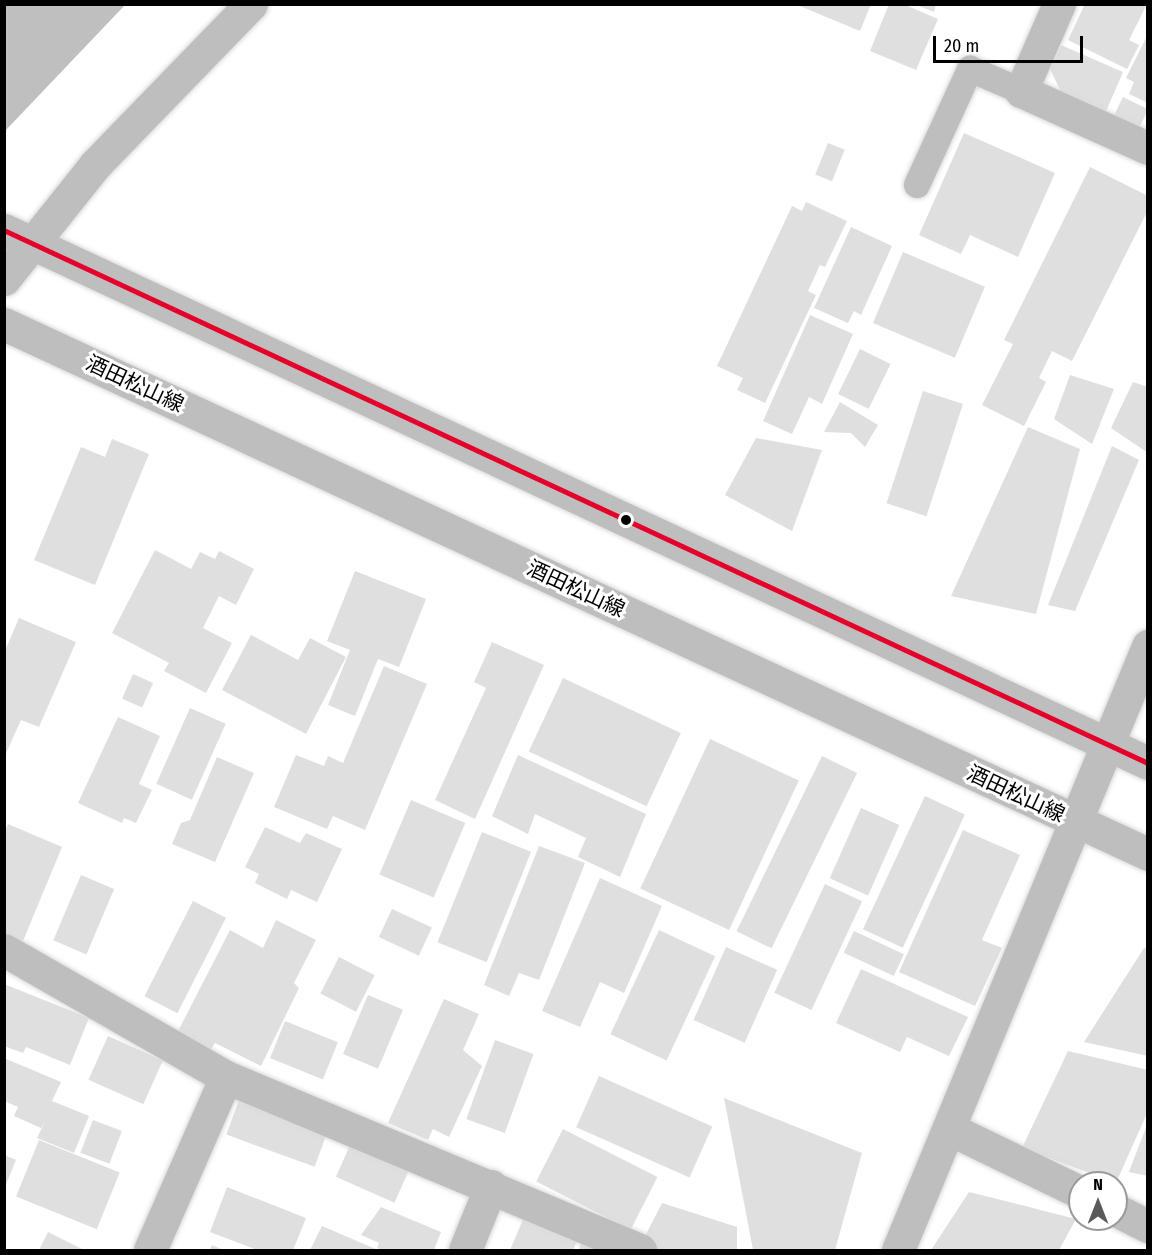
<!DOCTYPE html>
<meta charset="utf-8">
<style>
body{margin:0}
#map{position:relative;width:1152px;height:1255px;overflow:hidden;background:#fff;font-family:"Fira Sans Condensed","Noto Sans JP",sans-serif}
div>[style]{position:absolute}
.water>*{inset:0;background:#bfbfbf}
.building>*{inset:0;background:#dfdfdf;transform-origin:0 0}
.roads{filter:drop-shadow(0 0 2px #dbdbdb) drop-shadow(0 0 2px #dbdbdb)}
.service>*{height:26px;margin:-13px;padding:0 13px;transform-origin:13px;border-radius:13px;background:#bebebe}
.minor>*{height:33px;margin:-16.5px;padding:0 16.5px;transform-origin:16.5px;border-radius:16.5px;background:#bebebe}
.primary>*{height:33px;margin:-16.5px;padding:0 16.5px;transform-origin:16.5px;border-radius:16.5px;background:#bebebe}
.bus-1>*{height:4.5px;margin:-2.25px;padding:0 2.25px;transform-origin:2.25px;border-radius:2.25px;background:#e4002b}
.dots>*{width:16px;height:16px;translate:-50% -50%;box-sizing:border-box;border:3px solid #fff;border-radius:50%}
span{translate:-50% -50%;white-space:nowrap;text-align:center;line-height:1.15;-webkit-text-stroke:6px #fff;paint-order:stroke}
.street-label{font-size:21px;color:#000}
.frame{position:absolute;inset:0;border:6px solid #000;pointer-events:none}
.north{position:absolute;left:1068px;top:1171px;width:60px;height:60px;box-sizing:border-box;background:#fff;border:2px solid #999;border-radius:50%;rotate:0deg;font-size:16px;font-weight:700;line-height:24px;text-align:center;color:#000}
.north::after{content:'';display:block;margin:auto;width:21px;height:27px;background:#595959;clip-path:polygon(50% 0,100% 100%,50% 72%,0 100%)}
.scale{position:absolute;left:933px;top:36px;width:150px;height:27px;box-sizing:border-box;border:3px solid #000;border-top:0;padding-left:8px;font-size:18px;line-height:21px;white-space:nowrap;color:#000;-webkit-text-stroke:4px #fff;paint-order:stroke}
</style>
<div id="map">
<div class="water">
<i style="clip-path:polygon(5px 4px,125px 5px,5px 131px,4px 5px)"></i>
</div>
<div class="building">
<i style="clip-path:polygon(795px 4px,871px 4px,860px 31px)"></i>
<i style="clip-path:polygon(889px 4px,903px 4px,938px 19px,916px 70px,870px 51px)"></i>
<i style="clip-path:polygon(914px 4px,936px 4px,934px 12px)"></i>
<i style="clip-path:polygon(1085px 4px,1147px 4px,1129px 40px,1139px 45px,1127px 69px,1068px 40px)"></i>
<i style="clip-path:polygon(1148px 34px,1148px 103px,1129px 94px,1134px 82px,1126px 78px)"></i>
<i style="clip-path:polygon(1061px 45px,1123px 72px,1104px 116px,1064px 98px,1050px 69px)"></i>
<i style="left:1123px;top:97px;width:28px;height:23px;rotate:26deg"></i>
<i style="clip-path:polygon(964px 133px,1055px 173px,1018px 257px,970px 235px,961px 254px,919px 235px)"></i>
<i style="left:828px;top:143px;width:18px;height:34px;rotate:22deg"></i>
<i style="clip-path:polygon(1090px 167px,1148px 196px,1148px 210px,1072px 361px,1052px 351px,1039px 378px,1046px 382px,1024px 426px,982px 405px,1013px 344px,1004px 340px)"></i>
<i style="clip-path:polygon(806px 202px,847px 221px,825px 267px,820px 265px,808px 291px,816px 295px,765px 403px,737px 390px,743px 378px,717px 366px,792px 206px,802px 211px)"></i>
<i style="clip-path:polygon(851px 227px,892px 246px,861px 315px,854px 311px,848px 323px,814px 308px)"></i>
<i style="left:903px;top:252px;width:89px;height:77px;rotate:23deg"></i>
<i style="clip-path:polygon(810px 315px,853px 334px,822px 404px,809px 397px,792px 434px,763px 421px)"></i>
<i style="left:860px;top:349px;width:34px;height:50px;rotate:26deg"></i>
<i style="clip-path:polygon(1070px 375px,1114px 389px,1092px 444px,1054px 419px)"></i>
<i style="clip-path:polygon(1133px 382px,1148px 387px,1148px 453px,1111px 428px)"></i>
<i style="left:923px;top:391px;width:42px;height:118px;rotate:18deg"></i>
<i style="clip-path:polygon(840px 402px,878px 425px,865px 447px,851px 433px,824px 432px)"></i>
<i style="clip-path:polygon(1028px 427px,1080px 449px,1036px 614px,951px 596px)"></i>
<i style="clip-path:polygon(756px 438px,822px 450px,792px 531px,725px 495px)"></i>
<i style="clip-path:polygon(112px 439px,149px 454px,95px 585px,34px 560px,81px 447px,105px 457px)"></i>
<i style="clip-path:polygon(1112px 446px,1139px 460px,1075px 611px,1048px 605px)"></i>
<i style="clip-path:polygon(155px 550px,191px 569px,200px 552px,215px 559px,219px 551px,254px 569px,236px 605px,219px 596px,203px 628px,232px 643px,206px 693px,164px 671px,169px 663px,112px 633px)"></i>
<i style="clip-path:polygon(355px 571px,426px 599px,399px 667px,378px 659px,355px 716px,328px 705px,350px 650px,327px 641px)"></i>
<i style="clip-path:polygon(19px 618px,76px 642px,39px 727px,21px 720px,4px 758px,4px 653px)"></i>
<i style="clip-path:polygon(251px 635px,298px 660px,310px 638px,346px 657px,306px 734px,222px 690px)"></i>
<i style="clip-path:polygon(492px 642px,544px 665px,475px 819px,435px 800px,486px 688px,474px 682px)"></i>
<i style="clip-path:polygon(384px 666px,427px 684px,365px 830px,333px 816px,327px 829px,274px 807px,296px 755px,324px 766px,328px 756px,343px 763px)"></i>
<i style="left:133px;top:674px;width:22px;height:27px;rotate:24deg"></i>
<i style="left:563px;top:678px;width:130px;height:81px;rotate:25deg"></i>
<i style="left:190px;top:708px;width:39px;height:83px;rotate:24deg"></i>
<i style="clip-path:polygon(118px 717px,160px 736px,139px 784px,152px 790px,136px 823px,124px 818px,122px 823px,78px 803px)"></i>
<i style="left:710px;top:739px;width:98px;height:165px;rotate:25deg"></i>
<i style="clip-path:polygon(518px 755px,646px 814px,620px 877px,578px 857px,586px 838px,535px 814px,528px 834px,492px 816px)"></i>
<i style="left:822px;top:756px;width:39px;height:195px;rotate:26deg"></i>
<i style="clip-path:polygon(217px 757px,254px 773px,215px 862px,172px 844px,181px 823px,190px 820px)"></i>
<i style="left:925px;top:796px;width:44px;height:147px;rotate:25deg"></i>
<i style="left:411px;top:800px;width:59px;height:81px;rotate:23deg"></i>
<i style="left:861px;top:808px;width:42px;height:77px;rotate:24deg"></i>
<i style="clip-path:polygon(8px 824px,62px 847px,23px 941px,4px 934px,4px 833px)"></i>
<i style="clip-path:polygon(265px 827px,300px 843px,306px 833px,342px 849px,317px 902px,291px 890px,287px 899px,255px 883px,259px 874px,245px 867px)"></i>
<i style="clip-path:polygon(963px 830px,1020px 855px,982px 940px,1002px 948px,975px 1006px,899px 972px)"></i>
<i style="left:482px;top:832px;width:53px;height:119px;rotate:22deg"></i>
<i style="clip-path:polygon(539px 846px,585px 863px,539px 980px,519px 973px,509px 996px,484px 985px)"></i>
<i style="left:81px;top:875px;width:36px;height:71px;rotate:23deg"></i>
<i style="clip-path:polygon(600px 878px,662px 906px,624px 993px,600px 982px,580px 1027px,542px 1011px)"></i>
<i style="left:825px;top:884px;width:41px;height:120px;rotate:25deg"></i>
<i style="left:193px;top:901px;width:37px;height:107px;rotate:27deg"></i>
<i style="left:392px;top:909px;width:44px;height:31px;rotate:25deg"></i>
<i style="clip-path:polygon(276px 920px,316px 940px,294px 983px,299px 988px,261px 1066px,215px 1043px,208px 1054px,175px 1037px,230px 930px,263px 948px)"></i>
<i style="left:659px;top:930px;width:62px;height:115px;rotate:25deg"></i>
<i style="left:854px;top:931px;width:55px;height:24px;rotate:25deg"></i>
<i style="left:726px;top:947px;width:56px;height:80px;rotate:24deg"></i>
<i style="clip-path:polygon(1144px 948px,1148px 949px,1148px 1056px,1084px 1042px)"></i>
<i style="left:339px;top:957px;width:40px;height:41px;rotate:27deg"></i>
<i style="clip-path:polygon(861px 969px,968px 1017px,949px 1056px,907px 1037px,900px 1052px,836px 1023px)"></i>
<i style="clip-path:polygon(4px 984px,89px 1018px,70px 1065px,26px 1047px,23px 1053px,4px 1046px)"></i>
<i style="left:368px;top:995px;width:38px;height:64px;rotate:23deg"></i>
<i style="clip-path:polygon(444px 999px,479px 1014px,463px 1050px,482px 1066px,449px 1137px,433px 1129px,428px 1140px,388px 1123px)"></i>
<i style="left:285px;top:1021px;width:57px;height:40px;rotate:22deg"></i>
<i style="left:108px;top:1036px;width:60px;height:48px;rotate:24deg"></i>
<i style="left:495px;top:1040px;width:41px;height:84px;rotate:20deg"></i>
<i style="clip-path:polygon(1068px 1051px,1148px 1070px,1148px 1111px,1116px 1183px,1022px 1148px)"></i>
<i style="clip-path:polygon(4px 1058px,61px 1082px,52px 1101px,89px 1116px,74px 1153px,37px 1138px,45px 1121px,41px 1128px,14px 1116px,18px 1107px,4px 1101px)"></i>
<i style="left:599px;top:1076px;width:124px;height:56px;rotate:24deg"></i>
<i style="left:240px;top:1097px;width:94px;height:40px;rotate:20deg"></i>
<i style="clip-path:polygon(724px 1098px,862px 1153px,835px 1250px,753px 1250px)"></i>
<i style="left:93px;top:1120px;width:31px;height:35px;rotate:21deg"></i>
<i style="clip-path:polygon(1148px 1122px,1148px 1176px,1129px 1172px)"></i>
<i style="left:563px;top:1129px;width:106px;height:59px;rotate:27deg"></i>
<i style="left:39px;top:1140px;width:87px;height:61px;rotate:22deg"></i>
<i style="left:351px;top:1143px;width:64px;height:37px;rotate:24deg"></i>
<i style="clip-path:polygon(4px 1155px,16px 1160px,5px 1187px,4px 1187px)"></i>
<i style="clip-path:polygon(227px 1187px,306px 1218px,293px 1250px,257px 1250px,210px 1232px)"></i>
<i style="clip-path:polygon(969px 1192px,1076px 1219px,1059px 1250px,931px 1250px)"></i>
<i style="clip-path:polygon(662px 1203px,737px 1227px,737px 1250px,638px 1250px)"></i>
<i style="clip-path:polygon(381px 1207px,441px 1232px,434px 1250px,383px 1250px,377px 1248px,379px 1243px,361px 1235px)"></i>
<i style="clip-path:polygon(524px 1217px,578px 1239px,573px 1250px,510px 1250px)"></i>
<i style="clip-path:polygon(322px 1226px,378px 1250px,310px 1250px)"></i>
<i style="clip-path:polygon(48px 1232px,84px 1250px,39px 1250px)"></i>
<i style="clip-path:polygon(583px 1235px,610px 1250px,579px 1250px)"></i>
<i style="clip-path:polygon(212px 1245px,223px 1250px,210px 1250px)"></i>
</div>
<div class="roads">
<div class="service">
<i style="left:917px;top:185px;width:128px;rotate:-65.4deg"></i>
<i style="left:970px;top:69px;width:56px;rotate:23.3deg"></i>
</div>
<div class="minor">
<i style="left:1059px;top:4px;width:95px;rotate:113.6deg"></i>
<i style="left:1021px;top:91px;width:139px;rotate:24.2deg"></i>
<i style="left:4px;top:279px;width:146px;rotate:-51.4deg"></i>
<i style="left:95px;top:165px;width:224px;rotate:-45.9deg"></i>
<i style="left:4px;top:950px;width:256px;rotate:29.8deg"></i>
<i style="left:226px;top:1077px;width:449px;rotate:22.7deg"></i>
<i style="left:950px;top:1129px;width:144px;rotate:25.9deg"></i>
<i style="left:1116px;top:1210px;width:36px;rotate:27deg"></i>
<i style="left:150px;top:1250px;width:189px;rotate:-66.3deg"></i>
<i style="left:465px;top:1250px;width:69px;rotate:-67.9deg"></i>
<i style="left:898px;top:1250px;width:654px;rotate:-67.51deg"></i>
</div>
<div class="primary">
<i style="left:4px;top:230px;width:1262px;rotate:24.98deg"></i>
<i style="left:4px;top:324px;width:1261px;rotate:24.86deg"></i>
</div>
</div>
<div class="bus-1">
<i style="left:4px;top:230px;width:1262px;rotate:24.98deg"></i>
</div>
<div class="dots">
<i style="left:626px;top:520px;background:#000"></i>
</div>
<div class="street-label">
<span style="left:135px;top:384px;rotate:25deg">酒田松山線</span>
<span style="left:576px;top:589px;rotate:25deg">酒田松山線</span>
<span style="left:1016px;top:794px;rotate:25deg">酒田松山線</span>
</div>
<div class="frame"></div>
<div class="north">N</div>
<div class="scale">20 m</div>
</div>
